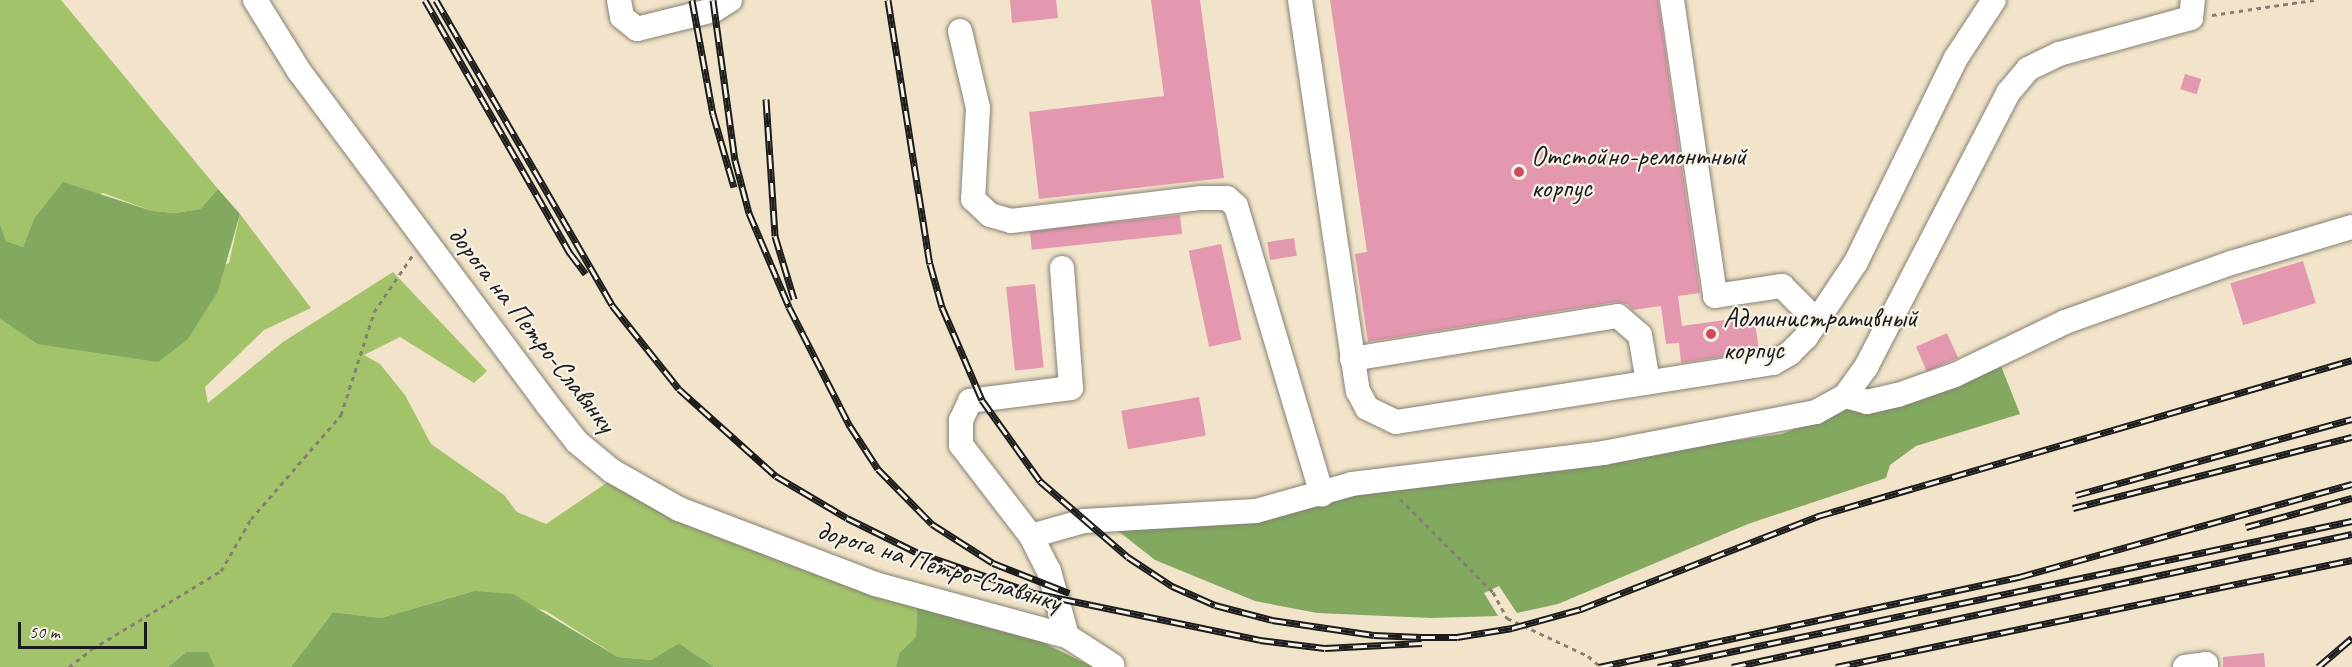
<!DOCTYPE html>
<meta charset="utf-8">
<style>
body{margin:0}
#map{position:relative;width:2352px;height:667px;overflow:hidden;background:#f1e4ca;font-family:Caveat,sans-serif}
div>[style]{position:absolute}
.green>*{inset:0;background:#a3c36b}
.forest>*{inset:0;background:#82a95f}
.building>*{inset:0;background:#e498b0;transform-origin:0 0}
.path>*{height:3px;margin-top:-1.5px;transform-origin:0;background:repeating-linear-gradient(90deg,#868073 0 4.5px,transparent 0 9px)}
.roads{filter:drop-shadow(0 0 2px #868073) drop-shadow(0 0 2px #868073)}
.minor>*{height:24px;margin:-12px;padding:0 12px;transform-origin:12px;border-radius:12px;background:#fff}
.rail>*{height:7px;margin-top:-3.5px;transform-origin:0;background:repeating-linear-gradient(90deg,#f7f3e8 0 14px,#1c1c1c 0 28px);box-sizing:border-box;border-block:2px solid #1c1c1c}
.dots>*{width:16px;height:16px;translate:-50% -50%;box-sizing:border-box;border:3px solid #f7f3e8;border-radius:50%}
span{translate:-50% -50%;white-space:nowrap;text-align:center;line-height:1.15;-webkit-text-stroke:4.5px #f7f3e8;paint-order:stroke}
.poi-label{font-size:28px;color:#1c1c1c}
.left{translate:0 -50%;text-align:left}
.street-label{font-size:28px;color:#1c1c1c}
.scale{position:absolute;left:18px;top:622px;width:129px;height:27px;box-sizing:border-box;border:3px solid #1c1c1c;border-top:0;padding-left:8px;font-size:18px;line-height:21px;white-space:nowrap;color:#1c1c1c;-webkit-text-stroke:4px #f7f3e8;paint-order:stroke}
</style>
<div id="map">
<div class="green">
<i style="clip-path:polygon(0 0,61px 0,218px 189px,200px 209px,175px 213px,152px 211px,103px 193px,34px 219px,23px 247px,6px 241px,0 224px)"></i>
<i style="clip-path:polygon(240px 214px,311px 308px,264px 330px,205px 387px,208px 403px,283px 342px,393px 272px,487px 371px,474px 383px,400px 337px,364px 355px,380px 364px,405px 395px,431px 444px,504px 495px,517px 512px,546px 524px,608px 482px,917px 602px,916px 637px,899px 653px,896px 667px,714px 667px,679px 643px,651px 660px,618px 657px,546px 611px,474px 591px,381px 618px,333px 612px,291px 667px,215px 667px,207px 652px,186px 652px,168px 667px,0 667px,0 319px,37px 344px,229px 263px)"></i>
</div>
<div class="forest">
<i style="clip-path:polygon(63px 182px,152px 211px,175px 213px,200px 209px,218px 189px,240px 214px,218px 291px,188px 339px,158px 362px,37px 344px,0 319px,0 224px,6px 241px,23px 247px,34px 219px)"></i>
<i style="clip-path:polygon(2001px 366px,2020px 414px,1916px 446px,1890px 465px,1886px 478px,1748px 524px,1558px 604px,1517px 613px,1499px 586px,1484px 593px,1498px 616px,1431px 618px,1317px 613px,1255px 601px,1155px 560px,1113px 527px,1257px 522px,1354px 494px,1782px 434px,1847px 408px,1960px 381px)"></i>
<i style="clip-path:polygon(474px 591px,513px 594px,618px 657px,651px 660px,679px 643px,714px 667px,291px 667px,333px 612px,381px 618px)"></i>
<i style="clip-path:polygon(917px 602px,1042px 642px,1093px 667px,896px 667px,899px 653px,916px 637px)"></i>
<i style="clip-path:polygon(186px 652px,208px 652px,215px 667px,168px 667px)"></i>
</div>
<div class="building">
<i style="clip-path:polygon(1010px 0,1056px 0,1058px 18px,1012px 23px)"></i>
<i style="clip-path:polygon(1151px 0,1200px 0,1224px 178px,1039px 199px,1029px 112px,1164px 96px)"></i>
<i style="clip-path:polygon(1330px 0,1658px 0,1700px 293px,1678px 296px,1682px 326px,1754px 316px,1759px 351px,1681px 363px,1679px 343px,1666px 344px,1661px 306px,1633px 310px,1627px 304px,1616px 302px,1368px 342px,1355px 254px,1367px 252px)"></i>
<i style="left:2185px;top:74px;width:17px;height:16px;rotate:17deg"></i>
<i style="left:1180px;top:215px;width:19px;height:151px;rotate:84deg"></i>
<i style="left:1294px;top:238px;width:18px;height:27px;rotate:81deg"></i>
<i style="left:1221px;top:244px;width:98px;height:33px;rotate:78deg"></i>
<i style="left:2303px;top:261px;width:44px;height:76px;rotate:73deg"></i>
<i style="left:1035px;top:284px;width:84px;height:29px;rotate:84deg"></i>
<i style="left:1947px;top:333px;width:27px;height:34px;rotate:66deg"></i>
<i style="left:1199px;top:397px;width:39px;height:79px;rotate:80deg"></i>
<i style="clip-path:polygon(2264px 653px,2265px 667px,2223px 667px,2223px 657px)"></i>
</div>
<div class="path">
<i style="left:2212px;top:15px;width:103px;rotate:-8.4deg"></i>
<i style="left:1400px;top:499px;width:132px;rotate:45deg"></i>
<i style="left:1493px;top:592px;width:30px;rotate:62deg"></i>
<i style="left:1507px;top:618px;width:89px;rotate:25.1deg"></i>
<i style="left:1588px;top:656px;width:17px;rotate:40deg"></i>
<i style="left:69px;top:667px;width:29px;rotate:-38deg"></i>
<i style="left:92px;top:649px;width:151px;rotate:-31.2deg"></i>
<i style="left:221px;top:571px;width:60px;rotate:-60deg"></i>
<i style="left:251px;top:519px;width:138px;rotate:-49.1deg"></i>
<i style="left:341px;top:415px;width:108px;rotate:-72.2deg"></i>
<i style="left:374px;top:312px;width:68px;rotate:-55.8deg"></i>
</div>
<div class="roads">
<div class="minor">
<i style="left:255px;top:0;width:84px;rotate:58.2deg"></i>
<i style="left:299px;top:71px;width:415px;rotate:53.3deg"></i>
<i style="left:547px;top:404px;width:48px;rotate:51.7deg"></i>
<i style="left:577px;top:442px;width:45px;rotate:39.6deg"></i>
<i style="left:612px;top:471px;width:77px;rotate:29.6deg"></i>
<i style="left:679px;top:509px;width:210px;rotate:20.9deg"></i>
<i style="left:875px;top:584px;width:199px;rotate:15.2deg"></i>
<i style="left:1067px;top:636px;width:54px;rotate:32.8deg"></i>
<i style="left:619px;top:0;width:17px;rotate:80deg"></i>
<i style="left:622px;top:17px;width:19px;rotate:39deg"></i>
<i style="left:637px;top:29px;width:79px;rotate:-13.9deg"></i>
<i style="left:714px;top:10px;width:19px;rotate:-32deg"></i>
<i style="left:1300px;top:0;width:395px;rotate:81.6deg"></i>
<i style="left:1358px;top:391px;width:19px;rotate:62deg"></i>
<i style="left:1367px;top:408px;width:32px;rotate:26deg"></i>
<i style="left:1396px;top:422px;width:382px;rotate:-8.9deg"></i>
<i style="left:1773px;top:363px;width:20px;rotate:-30deg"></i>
<i style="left:1790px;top:353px;width:23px;rotate:-45deg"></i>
<i style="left:1806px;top:337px;width:90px;rotate:-56.3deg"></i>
<i style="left:1856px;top:262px;width:227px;rotate:-63.9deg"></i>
<i style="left:1956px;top:58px;width:69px;rotate:-56.8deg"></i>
<i style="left:1672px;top:0;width:299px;rotate:81.7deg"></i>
<i style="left:1715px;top:296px;width:68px;rotate:-8.5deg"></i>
<i style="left:1782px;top:286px;width:49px;rotate:45deg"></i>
<i style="left:960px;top:31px;width:79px;rotate:76.8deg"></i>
<i style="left:978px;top:108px;width:91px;rotate:93.1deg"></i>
<i style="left:973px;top:199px;width:23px;rotate:43deg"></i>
<i style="left:990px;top:215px;width:22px;rotate:16deg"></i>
<i style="left:1011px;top:221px;width:192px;rotate:-6.9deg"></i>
<i style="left:1202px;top:198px;width:25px"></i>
<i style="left:1227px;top:198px;width:12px;rotate:42deg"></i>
<i style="left:1236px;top:206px;width:301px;rotate:73.4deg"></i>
<i style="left:1062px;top:268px;width:120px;rotate:85.7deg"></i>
<i style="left:1071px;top:388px;width:102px;rotate:172.7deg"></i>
<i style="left:970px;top:401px;width:21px;rotate:115deg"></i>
<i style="left:961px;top:420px;width:25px;rotate:90deg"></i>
<i style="left:961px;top:445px;width:115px;rotate:52.4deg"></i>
<i style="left:1031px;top:536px;width:39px;rotate:63deg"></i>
<i style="left:1049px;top:571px;width:67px;rotate:74.5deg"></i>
<i style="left:1352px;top:359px;width:269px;rotate:-9.2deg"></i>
<i style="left:1618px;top:316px;width:29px;rotate:41deg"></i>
<i style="left:1640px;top:335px;width:48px;rotate:80.3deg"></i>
<i style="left:1845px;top:396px;width:23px;rotate:15deg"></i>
<i style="left:1867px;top:402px;width:32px;rotate:-13deg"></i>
<i style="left:1898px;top:395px;width:60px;rotate:-19.3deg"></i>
<i style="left:1955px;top:375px;width:122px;rotate:-25.7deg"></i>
<i style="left:2065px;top:322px;width:176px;rotate:-19.6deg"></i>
<i style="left:2231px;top:263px;width:126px;rotate:-16.6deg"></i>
<i style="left:1031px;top:536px;width:55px;rotate:-15.8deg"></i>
<i style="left:1084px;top:521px;width:172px;rotate:-3.3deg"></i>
<i style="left:1256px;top:511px;width:100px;rotate:-15.7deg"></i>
<i style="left:1352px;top:484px;width:253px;rotate:-7deg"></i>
<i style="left:1603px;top:453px;width:217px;rotate:-10.9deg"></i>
<i style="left:1816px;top:412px;width:33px;rotate:-29deg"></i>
<i style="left:1845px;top:396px;width:36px;rotate:-54deg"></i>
<i style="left:1866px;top:367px;width:309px;rotate:-62.6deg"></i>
<i style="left:2008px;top:93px;width:31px;rotate:-50deg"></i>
<i style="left:2028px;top:69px;width:34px;rotate:-26deg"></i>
<i style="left:2059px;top:54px;width:137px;rotate:-15.3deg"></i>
<i style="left:2191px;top:18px;width:18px;rotate:-84deg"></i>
<i style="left:2185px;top:667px;width:21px;rotate:-8deg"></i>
<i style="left:2206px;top:664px;width:3px;rotate:90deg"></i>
</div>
</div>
<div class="rail">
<i style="left:425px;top:0;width:292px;rotate:60.2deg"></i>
<i style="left:570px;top:253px;width:26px;rotate:53deg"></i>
<i style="left:436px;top:0;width:352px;rotate:60deg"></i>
<i style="left:612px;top:305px;width:107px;rotate:51.4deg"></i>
<i style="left:679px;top:389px;width:130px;rotate:41.9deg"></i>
<i style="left:776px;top:476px;width:82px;rotate:30.6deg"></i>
<i style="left:847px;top:518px;width:77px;rotate:26.2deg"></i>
<i style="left:916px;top:552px;width:125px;rotate:19.2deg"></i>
<i style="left:1034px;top:593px;width:231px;rotate:11.7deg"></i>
<i style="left:1260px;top:640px;width:65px;rotate:7deg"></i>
<i style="left:1325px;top:648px;width:97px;rotate:-3deg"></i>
<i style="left:692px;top:0;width:116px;rotate:79.6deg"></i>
<i style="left:713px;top:114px;width:76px;rotate:74deg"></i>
<i style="left:713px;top:0;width:162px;rotate:82.2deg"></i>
<i style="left:735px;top:160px;width:55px;rotate:75.2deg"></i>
<i style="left:749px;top:213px;width:102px;rotate:66.9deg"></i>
<i style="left:789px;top:307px;width:134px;rotate:62.9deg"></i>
<i style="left:850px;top:426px;width:51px;rotate:56.9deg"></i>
<i style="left:878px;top:469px;width:77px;rotate:45.5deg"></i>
<i style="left:932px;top:524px;width:72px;rotate:32.6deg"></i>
<i style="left:993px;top:563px;width:82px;rotate:21.5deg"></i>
<i style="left:888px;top:0;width:267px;rotate:81deg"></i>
<i style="left:930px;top:264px;width:45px;rotate:74.4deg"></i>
<i style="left:942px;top:307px;width:101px;rotate:66.7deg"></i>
<i style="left:982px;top:400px;width:100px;rotate:54.4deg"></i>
<i style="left:1040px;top:481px;width:116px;rotate:40.8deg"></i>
<i style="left:1128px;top:557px;width:53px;rotate:33.4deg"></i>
<i style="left:1172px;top:586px;width:47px;rotate:23.8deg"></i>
<i style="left:1215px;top:605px;width:59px;rotate:14.7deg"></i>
<i style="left:1272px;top:620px;width:103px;rotate:8.4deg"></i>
<i style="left:1374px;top:635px;width:47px;rotate:2.4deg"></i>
<i style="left:1421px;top:637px;width:36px"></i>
<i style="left:1457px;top:637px;width:56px;rotate:-9.3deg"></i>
<i style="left:1512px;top:628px;width:72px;rotate:-15.4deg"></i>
<i style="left:1581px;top:609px;width:255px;rotate:-21.4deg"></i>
<i style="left:1818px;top:516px;width:556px;rotate:-16.28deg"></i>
<i style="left:766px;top:99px;width:137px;rotate:86.2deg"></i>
<i style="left:775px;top:236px;width:66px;rotate:73.2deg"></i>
<i style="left:2076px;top:495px;width:286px;rotate:-15.4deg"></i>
<i style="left:2073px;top:508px;width:288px;rotate:-14.3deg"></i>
<i style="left:2246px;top:527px;width:110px;rotate:-15.3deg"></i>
<i style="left:1599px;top:667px;width:430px;rotate:-12.1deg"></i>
<i style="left:2019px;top:577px;width:346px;rotate:-15.6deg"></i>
<i style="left:1658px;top:667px;width:709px;rotate:-11.88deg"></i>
<i style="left:1732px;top:667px;width:634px;rotate:-12.11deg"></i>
<i style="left:1836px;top:667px;width:527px;rotate:-11.72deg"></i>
<i style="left:2318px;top:667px;width:45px;rotate:-40.5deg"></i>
</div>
<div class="dots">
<i style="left:1519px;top:172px;background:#d1495b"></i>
<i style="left:1711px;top:334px;background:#d1495b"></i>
</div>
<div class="poi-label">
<span class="left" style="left:1531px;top:172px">Отстойно-ремонтный<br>корпус</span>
<span class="left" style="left:1723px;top:334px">Административный<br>корпус</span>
</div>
<div class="street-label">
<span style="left:532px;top:329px;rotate:52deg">дорога на Петро-Славянку</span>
<span style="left:939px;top:566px;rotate:17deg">дорога на Петро-Славянку</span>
</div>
<div class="scale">50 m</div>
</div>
